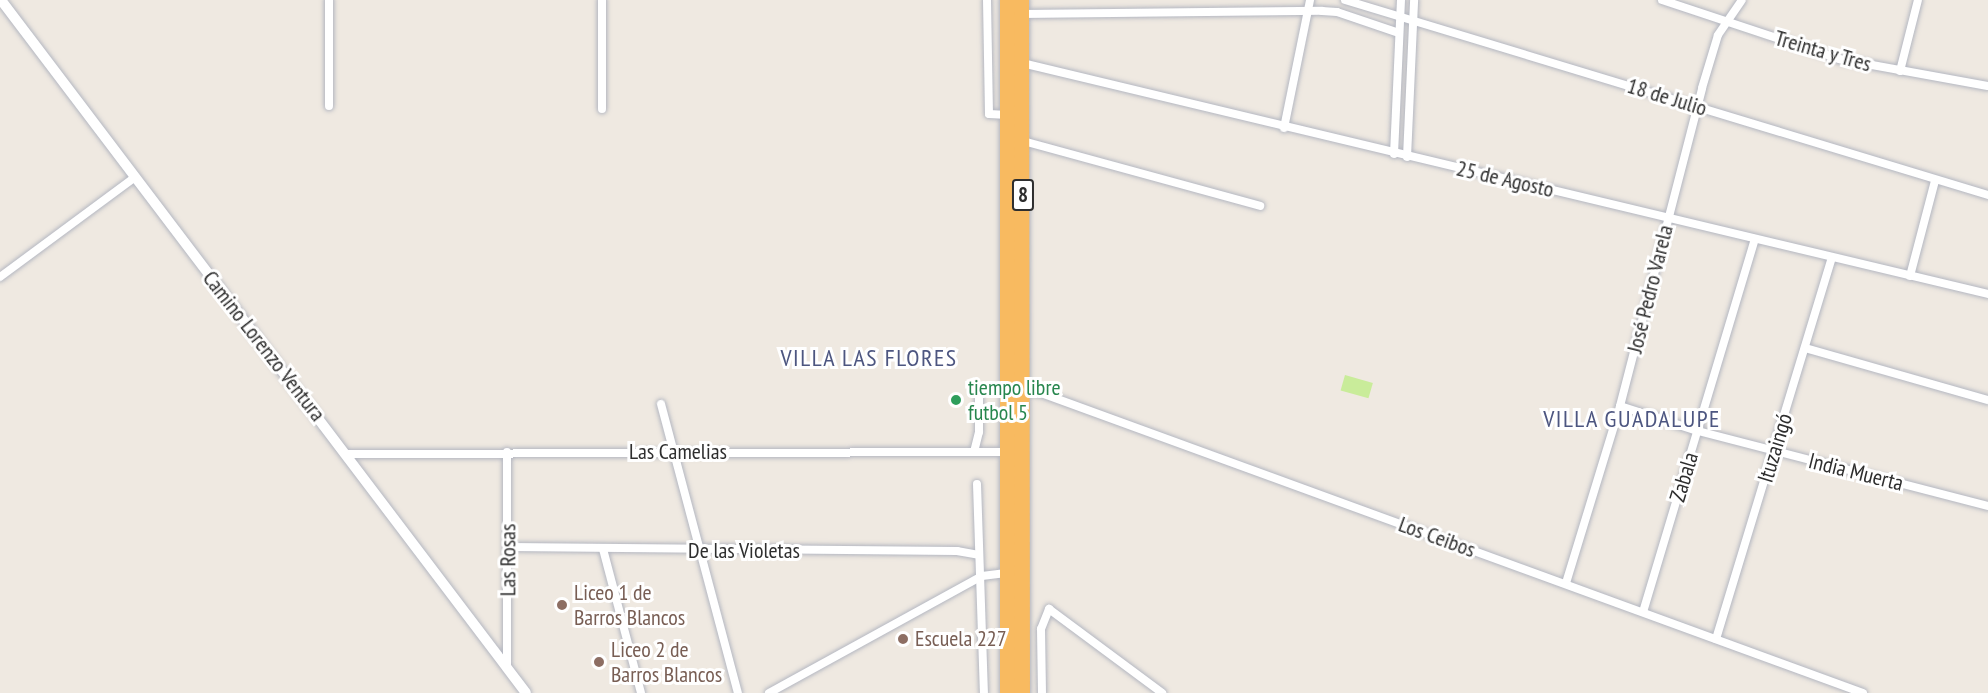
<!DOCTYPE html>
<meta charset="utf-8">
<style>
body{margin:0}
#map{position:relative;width:1988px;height:693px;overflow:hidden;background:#efe9e1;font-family:"PT Sans Narrow",sans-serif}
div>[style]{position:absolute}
.pitch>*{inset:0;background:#c9ec9a;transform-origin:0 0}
.roads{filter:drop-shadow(0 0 2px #b4b7c1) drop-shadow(0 0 2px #b4b7c1)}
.minor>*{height:8px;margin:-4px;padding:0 4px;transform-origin:4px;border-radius:4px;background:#fff}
.tertiary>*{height:10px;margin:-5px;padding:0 5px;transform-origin:5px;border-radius:5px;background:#fff}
.trunk>*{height:15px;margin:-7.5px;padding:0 7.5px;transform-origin:7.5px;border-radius:7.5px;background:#f8ba60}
.dots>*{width:16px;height:16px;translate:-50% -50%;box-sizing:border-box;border:3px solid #fff;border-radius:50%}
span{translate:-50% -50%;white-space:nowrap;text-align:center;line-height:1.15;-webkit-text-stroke:6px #fff;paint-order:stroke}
.shield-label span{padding:2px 4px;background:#fff;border:2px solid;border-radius:4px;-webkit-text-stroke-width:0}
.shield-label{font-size:21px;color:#2e2e2e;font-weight:700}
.street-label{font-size:22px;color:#2e2e2e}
.leisure-label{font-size:22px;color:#27864d}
.left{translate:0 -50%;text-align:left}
.education-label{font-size:22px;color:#785e54}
.neighbourhood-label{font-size:24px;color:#4d5680;letter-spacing:1.5px}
</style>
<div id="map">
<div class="pitch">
<i style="left:1345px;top:375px;width:29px;height:16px;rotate:16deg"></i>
</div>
<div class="roads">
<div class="minor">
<i style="left:329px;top:0;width:106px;rotate:90deg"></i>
<i style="left:602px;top:0;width:109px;rotate:90deg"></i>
<i style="left:987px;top:0;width:114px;rotate:89deg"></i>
<i style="left:989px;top:114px;width:19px;rotate:3deg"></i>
<i style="left:1345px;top:0;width:672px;rotate:16.87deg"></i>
<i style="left:1662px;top:0;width:187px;rotate:18.4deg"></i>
<i style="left:1839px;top:59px;width:151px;rotate:10.3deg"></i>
<i style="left:1021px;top:14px;width:301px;rotate:-0.6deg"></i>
<i style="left:1322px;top:11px;width:15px;rotate:4deg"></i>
<i style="left:1337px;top:12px;width:65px;rotate:18.7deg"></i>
<i style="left:1022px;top:63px;width:993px;rotate:13.45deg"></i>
<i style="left:1900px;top:71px;width:73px;rotate:-75.8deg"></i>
<i style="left:1284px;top:128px;width:131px;rotate:-78.5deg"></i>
<i style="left:1023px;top:141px;width:246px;rotate:15.3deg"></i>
<i style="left:1394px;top:154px;width:154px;rotate:-87.4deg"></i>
<i style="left:1407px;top:157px;width:157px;rotate:-87.4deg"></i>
<i style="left:1910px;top:276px;width:98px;rotate:-75.3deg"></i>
<i style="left:0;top:277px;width:168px;rotate:-36.5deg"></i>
<i style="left:1805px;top:348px;width:190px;rotate:15.9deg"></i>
<i style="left:1019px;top:390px;width:22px;rotate:8deg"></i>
<i style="left:1041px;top:393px;width:875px;rotate:20.05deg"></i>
<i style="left:661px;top:404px;width:299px;rotate:75.1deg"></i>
<i style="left:1620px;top:406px;width:82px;rotate:17.8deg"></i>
<i style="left:1698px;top:431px;width:300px;rotate:14.5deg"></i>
<i style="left:974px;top:452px;width:21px;rotate:-76deg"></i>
<i style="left:979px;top:432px;width:34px;rotate:-90deg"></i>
<i style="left:348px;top:454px;width:660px;rotate:-0.17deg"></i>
<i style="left:977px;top:484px;width:209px;rotate:88.1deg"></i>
<i style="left:509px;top:547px;width:448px;rotate:0.5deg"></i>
<i style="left:957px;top:551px;width:22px;rotate:10deg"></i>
<i style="left:603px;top:549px;width:149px;rotate:75.2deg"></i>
<i style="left:1566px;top:583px;width:185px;rotate:-73deg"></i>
<i style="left:1620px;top:406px;width:328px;rotate:-75.5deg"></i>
<i style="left:1702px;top:88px;width:55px;rotate:-73.2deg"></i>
<i style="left:1718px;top:35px;width:42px;rotate:-55.6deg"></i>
<i style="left:1643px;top:612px;width:389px;rotate:-73.3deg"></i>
<i style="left:1716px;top:639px;width:399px;rotate:-73.1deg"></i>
<i style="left:507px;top:667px;width:215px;rotate:-90deg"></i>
<i style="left:769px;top:693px;width:243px;rotate:-28.8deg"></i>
<i style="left:982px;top:576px;width:26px;rotate:-7deg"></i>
<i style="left:1042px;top:693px;width:64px;rotate:-90.9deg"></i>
<i style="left:1041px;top:629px;width:22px;rotate:-68deg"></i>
<i style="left:1049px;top:609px;width:141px;rotate:36.6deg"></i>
</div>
<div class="tertiary">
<i style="left:1px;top:0;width:869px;rotate:52.85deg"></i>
</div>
<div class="trunk">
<i style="left:1007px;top:0;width:693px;rotate:90deg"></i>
<i style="left:1021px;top:0;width:693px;rotate:89.92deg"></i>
</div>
</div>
<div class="dots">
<i style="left:956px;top:400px;background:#2e9e5b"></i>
<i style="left:562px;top:605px;background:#8d6e63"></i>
<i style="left:903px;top:639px;background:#8d6e63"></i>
<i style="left:599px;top:662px;background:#8d6e63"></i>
</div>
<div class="shield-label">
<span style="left:1023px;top:195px">8</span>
</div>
<div class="street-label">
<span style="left:1823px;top:51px;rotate:16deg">Treinta y Tres</span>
<span style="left:1667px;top:97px;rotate:17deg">18 de Julio</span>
<span style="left:1505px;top:179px;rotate:13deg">25 de Agosto</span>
<span style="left:1650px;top:289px;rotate:-76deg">José Pedro Varela</span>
<span style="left:264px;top:346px;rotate:52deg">Camino Lorenzo Ventura</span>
<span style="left:1775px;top:448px;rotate:-73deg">Ituzaingó</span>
<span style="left:678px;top:452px">Las Camelias</span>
<span style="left:1856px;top:472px;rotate:14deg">India Muerta</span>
<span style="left:1684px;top:477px;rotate:-73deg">Zabala</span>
<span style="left:1437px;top:537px;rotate:20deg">Los Ceibos</span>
<span style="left:744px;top:551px">De las Violetas</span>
<span style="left:508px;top:560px;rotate:-90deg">Las Rosas</span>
</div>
<div class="leisure-label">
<span class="left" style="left:968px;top:400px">tiempo libre<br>futbol 5</span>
</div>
<div class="education-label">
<span class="left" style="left:574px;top:605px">Liceo 1 de<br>Barros Blancos</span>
<span class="left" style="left:915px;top:639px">Escuela 227</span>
<span class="left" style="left:611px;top:662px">Liceo 2 de<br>Barros Blancos</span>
</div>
<div class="neighbourhood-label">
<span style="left:869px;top:358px">VILLA LAS FLORES</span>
<span style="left:1632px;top:419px">VILLA GUADALUPE</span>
</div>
</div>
